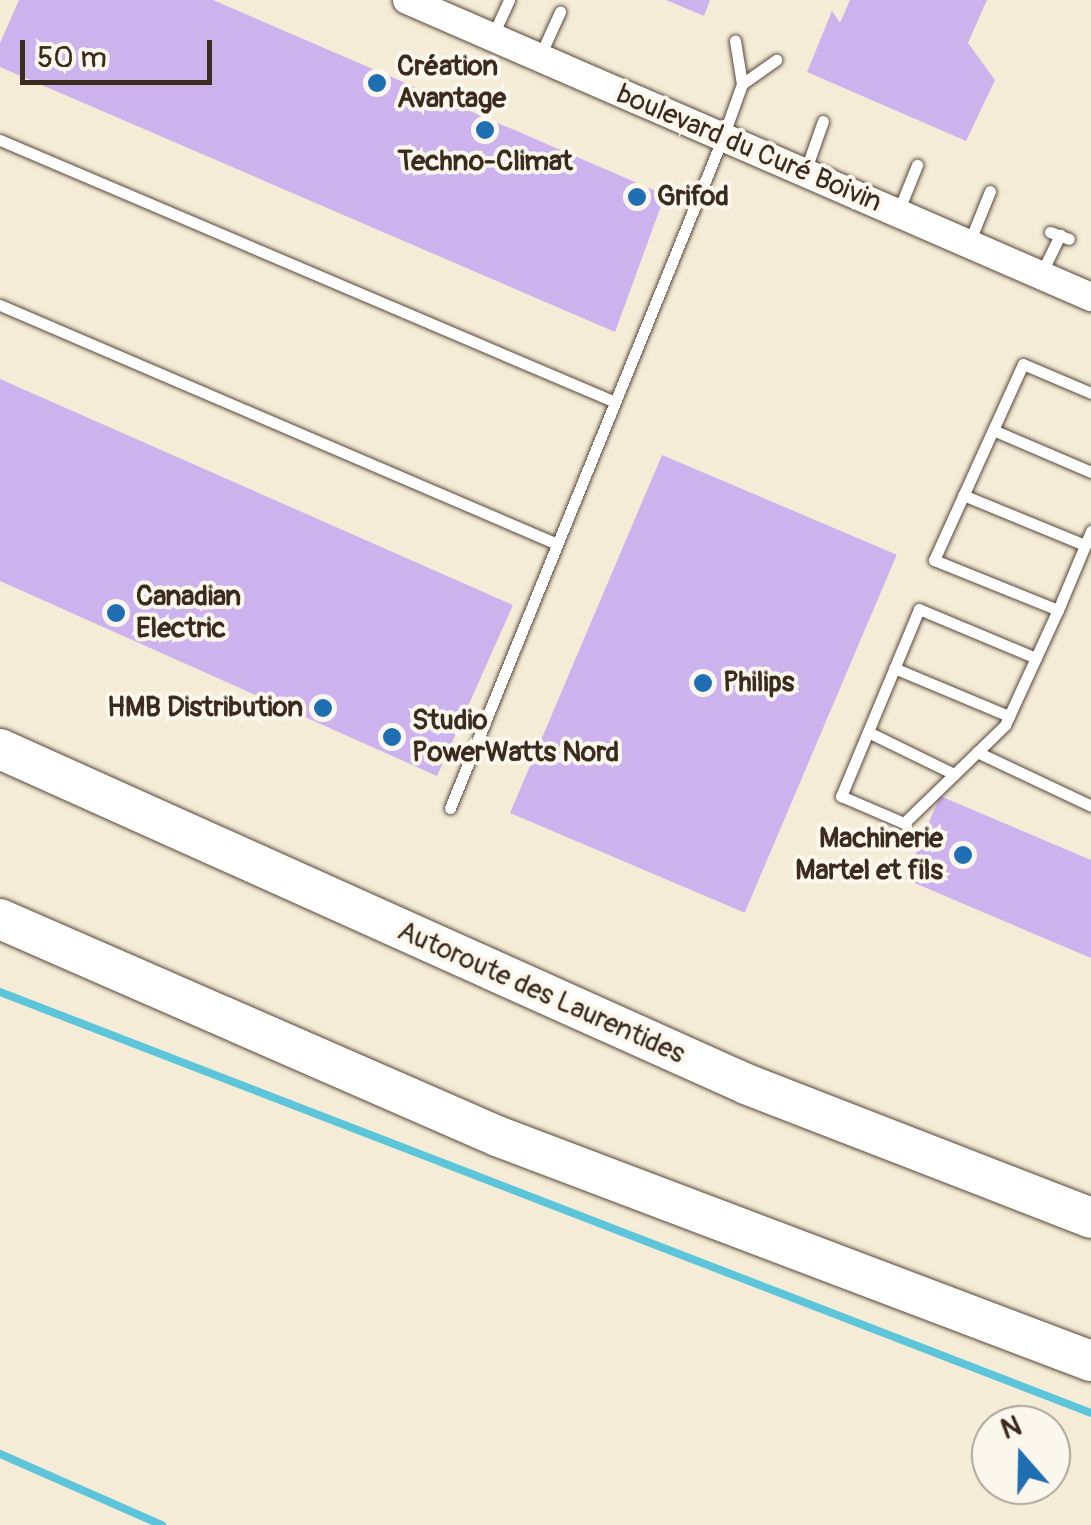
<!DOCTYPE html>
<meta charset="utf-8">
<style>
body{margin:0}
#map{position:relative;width:1091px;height:1525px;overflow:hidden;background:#f4ecd6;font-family:Pangolin,sans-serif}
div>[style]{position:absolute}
.stream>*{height:8px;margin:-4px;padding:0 4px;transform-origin:4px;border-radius:4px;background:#5dc5da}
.building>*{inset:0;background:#cdb3ed;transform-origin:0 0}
.roads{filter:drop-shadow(0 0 2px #57473a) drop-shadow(0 0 2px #57473a)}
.service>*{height:11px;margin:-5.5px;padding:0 5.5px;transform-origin:5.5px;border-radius:5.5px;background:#fff}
.tertiary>*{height:28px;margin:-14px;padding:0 14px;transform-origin:14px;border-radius:14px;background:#fff}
.motorway>*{height:40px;margin:-20px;padding:0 20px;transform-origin:20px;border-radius:20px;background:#fff}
.dots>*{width:28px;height:28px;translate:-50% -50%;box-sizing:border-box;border:5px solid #fbf7ec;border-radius:50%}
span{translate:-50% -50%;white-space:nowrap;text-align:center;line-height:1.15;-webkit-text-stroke:8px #fbf7ec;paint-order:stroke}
.poi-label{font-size:28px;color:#3b2a1e;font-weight:700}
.left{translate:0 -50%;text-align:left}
.right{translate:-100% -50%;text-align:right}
.street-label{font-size:28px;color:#3b2a1e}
.north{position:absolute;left:971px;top:1405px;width:100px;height:100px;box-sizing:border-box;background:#fbf7ec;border:2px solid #aea59a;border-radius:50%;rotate:340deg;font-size:28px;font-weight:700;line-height:40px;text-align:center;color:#3b2a1e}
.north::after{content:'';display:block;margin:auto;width:35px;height:45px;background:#1f6fb2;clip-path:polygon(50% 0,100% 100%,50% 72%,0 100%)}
.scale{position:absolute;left:20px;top:40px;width:192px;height:45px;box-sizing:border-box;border:5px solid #3b2a1e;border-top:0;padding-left:12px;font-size:30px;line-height:35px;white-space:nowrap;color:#3b2a1e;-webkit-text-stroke:8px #fbf7ec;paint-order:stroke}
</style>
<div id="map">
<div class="stream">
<i style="left:0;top:992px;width:1169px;rotate:21.1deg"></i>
<i style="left:0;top:1454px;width:177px;rotate:23.7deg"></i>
</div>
<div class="building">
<i style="clip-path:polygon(19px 0,213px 0,665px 195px,615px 332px,0 67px,0 43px)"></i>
<i style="clip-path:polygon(666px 0,710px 0,704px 16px)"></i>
<i style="clip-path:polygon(850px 0,987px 0,968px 43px,995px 80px,966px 141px,807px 72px,832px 11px,840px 23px)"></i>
<i style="clip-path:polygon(0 379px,513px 605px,437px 776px,0 581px)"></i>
<i style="left:662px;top:455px;width:255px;height:389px;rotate:23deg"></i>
<i style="clip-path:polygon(940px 796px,1091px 860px,1091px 958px,905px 879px)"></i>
</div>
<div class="roads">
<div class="service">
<i style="left:492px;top:37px;width:41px;rotate:-65.3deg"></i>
<i style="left:539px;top:58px;width:51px;rotate:-65.5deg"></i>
<i style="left:742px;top:84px;width:42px;rotate:-35.2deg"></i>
<i style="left:0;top:140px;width:668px;rotate:23.07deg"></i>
<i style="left:805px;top:172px;width:54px;rotate:-70.6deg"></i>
<i style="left:898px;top:212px;width:51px;rotate:-68deg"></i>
<i style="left:1050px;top:232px;width:20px;rotate:20deg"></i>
<i style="left:969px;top:243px;width:56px;rotate:-68deg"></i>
<i style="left:1040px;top:276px;width:46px;rotate:-64deg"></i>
<i style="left:0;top:305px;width:606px;rotate:23.22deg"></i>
<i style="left:993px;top:430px;width:107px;rotate:23.2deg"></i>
<i style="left:963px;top:495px;width:132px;rotate:22.3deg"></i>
<i style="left:1058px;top:610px;width:134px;rotate:-158deg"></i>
<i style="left:934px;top:560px;width:215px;rotate:-65.6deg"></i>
<i style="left:1023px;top:364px;width:74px;rotate:23.1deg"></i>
<i style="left:1036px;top:658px;width:127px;rotate:-157.3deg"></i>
<i style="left:919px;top:609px;width:203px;rotate:112.6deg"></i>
<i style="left:841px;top:796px;width:69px;rotate:23.2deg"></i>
<i style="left:904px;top:823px;width:141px;rotate:-44.1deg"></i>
<i style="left:1005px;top:725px;width:127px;rotate:-65.3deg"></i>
<i style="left:1058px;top:610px;width:86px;rotate:-67.3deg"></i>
<i style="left:894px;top:668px;width:125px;rotate:22.7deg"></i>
<i style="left:868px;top:732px;width:96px;rotate:26deg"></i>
<i style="left:977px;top:752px;width:126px;rotate:25.3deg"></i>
<i style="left:450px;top:808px;width:724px;rotate:-67.86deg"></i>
<i style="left:723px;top:137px;width:56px;rotate:-70.3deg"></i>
<i style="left:742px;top:84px;width:44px;rotate:-99.2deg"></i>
</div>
<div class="tertiary">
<i style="left:407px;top:0;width:746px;rotate:23.47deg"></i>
</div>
<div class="motorway">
<i style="left:0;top:749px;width:818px;rotate:24.18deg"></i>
<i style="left:746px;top:1084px;width:370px;rotate:21.2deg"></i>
<i style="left:0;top:919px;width:542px;rotate:23.59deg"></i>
<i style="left:497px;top:1136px;width:635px;rotate:20.75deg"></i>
</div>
</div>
<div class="dots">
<i style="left:377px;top:83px;background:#1f6fb2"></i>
<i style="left:485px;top:130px;background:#1f6fb2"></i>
<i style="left:637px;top:197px;background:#1f6fb2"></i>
<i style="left:116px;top:613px;background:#1f6fb2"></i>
<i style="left:703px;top:683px;background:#1f6fb2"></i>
<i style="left:323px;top:708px;background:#1f6fb2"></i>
<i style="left:392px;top:737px;background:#1f6fb2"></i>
<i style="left:963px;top:855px;background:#1f6fb2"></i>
</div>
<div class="poi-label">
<span class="left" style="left:397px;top:83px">Création<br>Avantage</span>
<span style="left:485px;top:162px">Techno-Climat</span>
<span class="left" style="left:657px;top:197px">Grifod</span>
<span class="left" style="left:136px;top:613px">Canadian<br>Electric</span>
<span class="left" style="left:723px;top:683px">Philips</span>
<span class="right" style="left:303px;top:708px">HMB Distribution</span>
<span class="left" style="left:412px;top:737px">Studio<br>PowerWatts Nord</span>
<span class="right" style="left:943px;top:855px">Machinerie<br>Martel et fils</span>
</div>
<div class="street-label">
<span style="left:749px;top:149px;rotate:23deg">boulevard du Curé Boivin</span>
<span style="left:541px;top:993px;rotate:24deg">Autoroute des Laurentides</span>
</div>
<div class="north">N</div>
<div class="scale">50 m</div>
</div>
